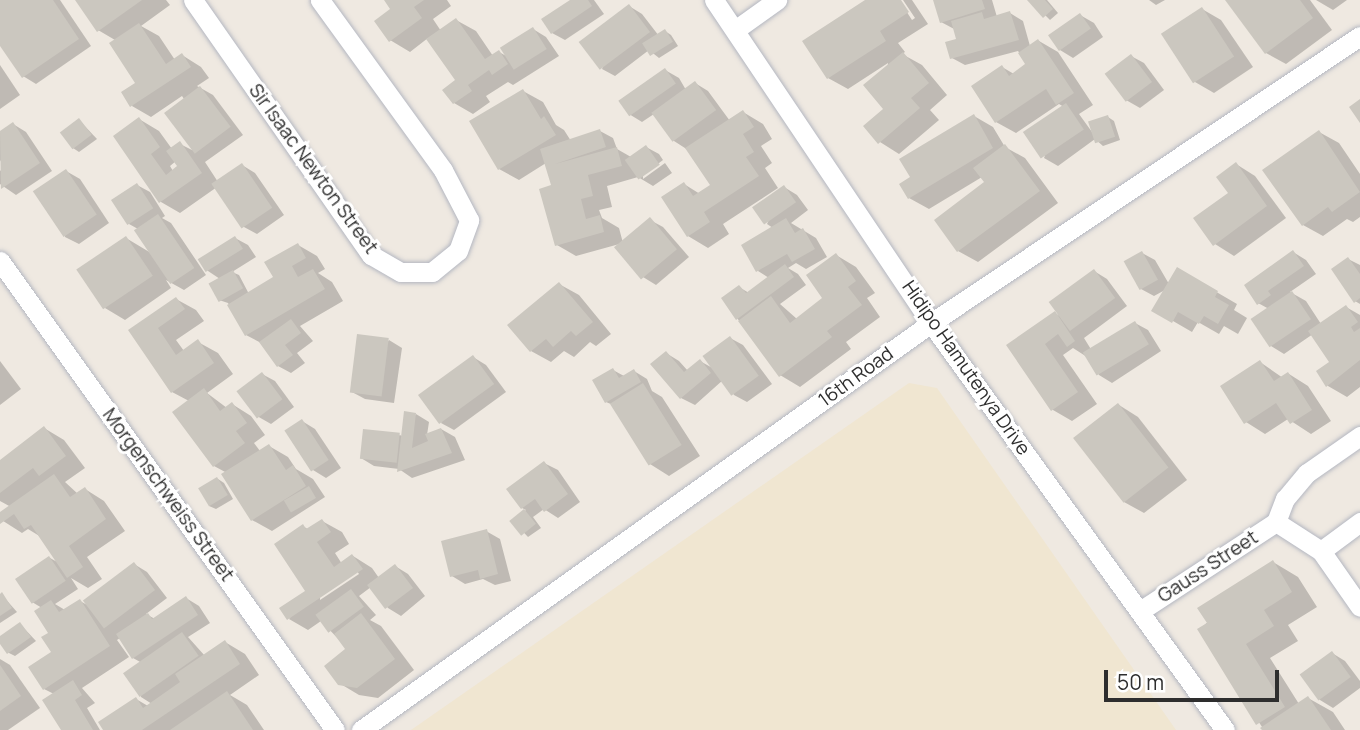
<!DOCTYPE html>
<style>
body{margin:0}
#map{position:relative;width:1360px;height:730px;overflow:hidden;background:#efe9e1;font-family:Manrope,sans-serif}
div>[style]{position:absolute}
.education>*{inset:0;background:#f0e6d1}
.shadow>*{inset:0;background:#0003}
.building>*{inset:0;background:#cbc7bf;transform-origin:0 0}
.roads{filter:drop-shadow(0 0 2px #b4b7c1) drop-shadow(0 0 2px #b4b7c1)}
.street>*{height:19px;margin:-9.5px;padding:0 9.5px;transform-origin:9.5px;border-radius:9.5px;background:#fff}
span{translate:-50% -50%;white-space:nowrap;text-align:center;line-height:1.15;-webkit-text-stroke:6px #fff;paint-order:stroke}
.street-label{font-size:19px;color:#2e2e2e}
.scale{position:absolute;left:1104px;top:670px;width:175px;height:32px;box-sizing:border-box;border:4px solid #2e2e2e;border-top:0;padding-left:9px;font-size:21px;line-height:24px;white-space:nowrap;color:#2e2e2e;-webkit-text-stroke:5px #fff;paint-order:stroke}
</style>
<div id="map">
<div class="education">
<i style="clip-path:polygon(909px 383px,937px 388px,1176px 730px,411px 730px)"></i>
</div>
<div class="shadow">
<i style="clip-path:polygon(0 0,60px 0,91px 46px,36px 84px,23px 76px,0 42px)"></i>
<i style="clip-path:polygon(evenodd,77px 0,166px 0,170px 5px,141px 26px,159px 36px,175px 60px,182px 55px,201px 67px,209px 78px,197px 86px,213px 95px,243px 135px,205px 162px,218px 182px,242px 165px,255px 173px,284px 215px,257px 234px,244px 227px,217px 187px,180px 213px,161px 202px,139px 119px,159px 131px,172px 149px,180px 144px,192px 150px,184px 99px,182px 96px,151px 117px,132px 106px,138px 83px,115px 40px,98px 30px,77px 0,176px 161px,180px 167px,173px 171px,170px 166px,176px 161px)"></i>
<i style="clip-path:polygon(386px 0,447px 0,451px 6px,433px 19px,441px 31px,456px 20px,476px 31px,493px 56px,499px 52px,508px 57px,533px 29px,546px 37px,559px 56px,513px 85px,508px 82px,486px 96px,490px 102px,473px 114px,454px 103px,458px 81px,428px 38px,410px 52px,390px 40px,392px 9px)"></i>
<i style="clip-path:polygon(573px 0,594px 0,604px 14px,565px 40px,552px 33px)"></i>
<i style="clip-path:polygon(868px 0,899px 0,912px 20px,915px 18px,903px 0,912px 0,928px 24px,898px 43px,905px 52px,902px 54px,922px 65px,947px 95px,930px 110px,939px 120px,899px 154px,880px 142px,888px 63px,848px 89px,828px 78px)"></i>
<i style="clip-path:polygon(935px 0,992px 0,997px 17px,1010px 13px,1023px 21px,1030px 46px,1039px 41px,1058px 52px,1093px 105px,1079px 114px,1092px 132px,1108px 117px,1114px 121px,1120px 140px,1103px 146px,1095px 139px,1058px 166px,1044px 158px,1064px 107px,1059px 104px,1016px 133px,996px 122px,1002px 67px,1014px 74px,1028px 65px,1018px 51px,965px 65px,952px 58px,958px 40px,956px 30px,941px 22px)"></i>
<i style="clip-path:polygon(1030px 0,1047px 0,1058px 13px,1050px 20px)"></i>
<i style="clip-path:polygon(1149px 0,1165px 0,1156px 5px)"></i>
<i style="clip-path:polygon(1228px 0,1310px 0,1332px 30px,1286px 64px,1266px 53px)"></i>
<i style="clip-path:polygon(1316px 0,1347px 0,1333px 10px)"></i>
<i style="clip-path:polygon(629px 6px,642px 14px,659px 36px,665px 31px,671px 35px,678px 46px,659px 58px,649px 50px,615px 76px,602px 69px)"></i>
<i style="clip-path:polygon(1202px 9px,1221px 20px,1253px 67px,1214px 93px,1195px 82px)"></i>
<i style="clip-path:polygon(1080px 15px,1094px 23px,1103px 37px,1073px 58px,1060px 50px,1050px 36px)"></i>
<i style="clip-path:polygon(1131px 56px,1144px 63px,1164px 90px,1140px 108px,1126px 100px)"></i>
<i style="clip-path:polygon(0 65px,20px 95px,0 109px)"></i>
<i style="clip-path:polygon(665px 70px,679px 78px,686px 90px,695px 83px,708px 91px,730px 121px,743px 112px,763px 124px,772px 139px,761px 146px,772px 163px,765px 168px,778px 188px,723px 224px,729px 234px,708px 248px,688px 236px,663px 198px,684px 184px,700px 194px,712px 186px,688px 150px,674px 141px,654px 114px,642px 122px,629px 114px)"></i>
<i style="clip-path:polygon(523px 91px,543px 102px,556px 125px,564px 130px,571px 141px,600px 131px,613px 138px,617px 149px,631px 157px,646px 147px,659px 154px,663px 160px,643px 175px,643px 179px,665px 163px,672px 173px,653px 186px,638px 177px,607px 186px,612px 207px,599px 210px,602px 218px,619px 228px,623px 243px,576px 256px,557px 245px,554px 186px,546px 163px,519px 180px,499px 169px)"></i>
<i style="clip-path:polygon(974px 116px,993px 127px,1005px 147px,1025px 158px,1058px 203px,978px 262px,958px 251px,987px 183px,982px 177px,929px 209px,909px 198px,913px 178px)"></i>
<i style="clip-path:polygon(79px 120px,97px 139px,79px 152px,73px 148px)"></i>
<i style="clip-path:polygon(13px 124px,26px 132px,52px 171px,16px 195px,0 184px,0 171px,5px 167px,0 160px,0 133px)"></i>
<i style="clip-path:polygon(1319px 132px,1339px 143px,1360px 174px,1360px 217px,1353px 222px,1347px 219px,1323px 236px,1303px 225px)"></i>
<i style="clip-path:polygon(1236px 164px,1255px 176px,1286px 218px,1234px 256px,1215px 244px)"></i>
<i style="clip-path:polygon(66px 171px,80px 179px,109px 223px,79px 244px,65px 237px)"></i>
<i style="clip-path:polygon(137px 185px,150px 192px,165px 216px,162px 218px,171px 223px,206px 275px,184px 290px,166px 280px,171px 288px,125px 320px,105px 308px,126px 238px,151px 253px,138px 229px,129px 224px)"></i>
<i style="clip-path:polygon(784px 187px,797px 195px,808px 210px,791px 223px,816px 238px,827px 257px,806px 269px,796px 263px,788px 268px,798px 274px,806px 285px,780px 304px,797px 319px,825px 299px,836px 255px,856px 267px,875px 293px,867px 298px,880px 317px,846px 342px,851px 349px,800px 387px,780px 375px,737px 318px,739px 287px,749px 293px,769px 278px,758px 271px,773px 228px,767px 224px)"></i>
<i style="clip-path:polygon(650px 220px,663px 227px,689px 257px,656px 285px,643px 277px)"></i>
<i style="clip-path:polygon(235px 238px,248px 245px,256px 257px,232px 272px,239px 275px,249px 294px,276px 278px,298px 245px,317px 256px,325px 269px,318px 273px,332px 282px,343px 301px,300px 326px,313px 341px,297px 353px,305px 363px,291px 373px,278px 366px,263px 344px,246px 335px,228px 303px,219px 300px,220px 279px,208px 271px,201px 260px)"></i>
<i style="clip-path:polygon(1293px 252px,1306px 260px,1316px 274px,1290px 292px,1306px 301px,1321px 324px,1346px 307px,1360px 315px,1360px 387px,1347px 397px,1328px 386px,1318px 372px,1332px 363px,1313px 334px,1284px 354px,1271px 346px,1269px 309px,1258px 303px)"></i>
<i style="clip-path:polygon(1142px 253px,1155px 260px,1169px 284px,1177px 269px,1237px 304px,1234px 310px,1247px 318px,1238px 334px,1224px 326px,1219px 334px,1198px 322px,1192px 332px,1154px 310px,1165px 290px,1154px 296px,1141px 289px)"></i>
<i style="clip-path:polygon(1348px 259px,1360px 265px,1360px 304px,1355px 301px)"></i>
<i style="clip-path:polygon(1094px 271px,1107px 279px,1127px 306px,1084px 338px,1092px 351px,1135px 323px,1148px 330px,1161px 351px,1112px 383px,1099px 375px,1087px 357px,1073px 348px,1063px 355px,1097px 404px,1072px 421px,1053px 410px,1008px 346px,1055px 313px,1063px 318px)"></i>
<i style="clip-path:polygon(559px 284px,579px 295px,611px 334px,596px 346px,590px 342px,574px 357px,564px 351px,551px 362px,531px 351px)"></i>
<i style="clip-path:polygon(176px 299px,196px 310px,204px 321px,176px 340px,184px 351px,198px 342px,218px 353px,233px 374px,207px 393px,227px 408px,232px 404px,251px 416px,265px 435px,254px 443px,260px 451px,269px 446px,288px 457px,296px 469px,313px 479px,325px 497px,272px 531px,252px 520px,224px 475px,227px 473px,214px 466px,189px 401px,172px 392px,131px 330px)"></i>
<i style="clip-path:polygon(730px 338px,743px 345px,772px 384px,747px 402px,734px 395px,723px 380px,695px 405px,681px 398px,666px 353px,679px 361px,688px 371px,700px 361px,716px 370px)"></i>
<i style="clip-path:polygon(389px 340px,402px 348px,394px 403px,365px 399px,352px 392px)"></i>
<i style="clip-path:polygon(473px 357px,486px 365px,506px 392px,454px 430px,441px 423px)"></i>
<i style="clip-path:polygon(0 361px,21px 389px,0 405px)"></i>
<i style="clip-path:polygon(1260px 362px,1283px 378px,1289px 374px,1308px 386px,1331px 421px,1311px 434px,1288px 419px,1265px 434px,1246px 422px)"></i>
<i style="clip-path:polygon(613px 370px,624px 376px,634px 371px,647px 379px,652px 391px,662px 397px,700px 456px,669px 476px,650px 464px,613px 405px,606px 402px)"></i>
<i style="clip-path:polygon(262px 374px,275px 381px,294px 407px,271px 424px,257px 416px)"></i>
<i style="clip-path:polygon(1119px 405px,1138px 417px,1187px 480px,1144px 513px,1124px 502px,1075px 439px)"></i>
<i style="clip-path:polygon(416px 414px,429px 422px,427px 435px,441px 429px,455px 437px,465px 460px,412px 478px,399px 469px,374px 466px,361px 458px,400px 435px,403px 437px)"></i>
<i style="clip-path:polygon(302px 421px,315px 429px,341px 468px,326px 478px,313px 470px)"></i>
<i style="clip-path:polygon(44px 428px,64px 440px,85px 468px,65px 482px,78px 494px,85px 489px,104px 501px,125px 531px,87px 557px,102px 579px,88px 588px,71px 578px,78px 589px,55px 604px,65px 610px,80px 601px,89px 606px,134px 564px,147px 572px,167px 598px,146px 614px,155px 619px,186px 598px,199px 606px,210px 623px,188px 637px,205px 656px,225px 642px,245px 654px,259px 675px,230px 695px,247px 705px,264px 730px,106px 730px,136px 699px,148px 706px,152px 704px,141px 697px,142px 663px,133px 658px,120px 638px,117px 640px,129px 657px,82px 688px,95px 703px,87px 708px,100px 730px,63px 730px,54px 694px,44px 689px,54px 653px,50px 633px,42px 608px,32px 602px,17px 579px,50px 558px,59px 563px,41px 537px,28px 529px,22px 533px,0 519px,0 514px,11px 507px,0 501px,0 462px)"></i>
<i style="clip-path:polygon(544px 463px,558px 470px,580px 502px,558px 518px,544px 509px,533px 517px,541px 528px,528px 537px,512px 520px,526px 510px,522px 508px)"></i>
<i style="clip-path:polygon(218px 479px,224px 483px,233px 499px,216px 509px,209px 506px)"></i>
<i style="clip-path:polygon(evenodd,322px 521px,342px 532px,349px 544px,335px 553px,342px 564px,353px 556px,372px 568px,379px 578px,395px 566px,408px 574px,425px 596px,401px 616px,388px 608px,371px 587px,359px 596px,376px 615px,370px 620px,381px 626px,414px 670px,378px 698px,359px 695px,339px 683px,348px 649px,321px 621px,308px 630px,289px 619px,308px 591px,303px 526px,309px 530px,322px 521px,357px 571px,359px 574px,320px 600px,320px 596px,357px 571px)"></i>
<i style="clip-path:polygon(486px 531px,500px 539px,511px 581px,495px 585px,483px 579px,465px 584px,452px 576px)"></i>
<i style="clip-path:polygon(1273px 562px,1298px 577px,1317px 607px,1288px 625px,1298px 641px,1270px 658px,1299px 704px,1308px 698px,1333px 712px,1345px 730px,1264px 730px,1199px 630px)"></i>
<i style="clip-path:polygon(2px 595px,17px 612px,0 623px,0 596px)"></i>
<i style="clip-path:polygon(20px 624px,36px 641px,15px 656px,9px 653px,0 638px)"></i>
<i style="clip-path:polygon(1332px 653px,1345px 661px,1360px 681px,1360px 688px,1333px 708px,1320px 700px,1302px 676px)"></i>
<i style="clip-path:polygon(0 659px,10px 665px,40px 708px,8px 730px,0 730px)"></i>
</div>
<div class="building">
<i style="clip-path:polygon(0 0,53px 0,79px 39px,22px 78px,0 46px)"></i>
<i style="clip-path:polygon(75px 0,142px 0,97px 32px)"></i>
<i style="clip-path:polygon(384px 0,424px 0,414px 7px,422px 18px,389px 42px,374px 21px,390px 9px)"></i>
<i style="clip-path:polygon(570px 0,588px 0,592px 6px,551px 34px,541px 19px)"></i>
<i style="clip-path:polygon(865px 0,901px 0,909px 12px,880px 31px,886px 41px,827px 79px,802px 41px)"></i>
<i style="clip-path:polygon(933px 0,982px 0,985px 9px,940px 23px)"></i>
<i style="clip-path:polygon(1027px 0,1045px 0,1053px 9px,1043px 18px)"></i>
<i style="clip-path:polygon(1225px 0,1300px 0,1313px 18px,1265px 54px)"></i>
<i style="left:629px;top:4px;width:35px;height:63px;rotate:53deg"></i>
<i style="left:1202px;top:7px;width:59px;height:49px;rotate:57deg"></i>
<i style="clip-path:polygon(1010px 11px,1019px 40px,950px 59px,945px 42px,956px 39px,951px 21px,982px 12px,984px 19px)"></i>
<i style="left:1080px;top:13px;width:19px;height:39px;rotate:55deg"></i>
<i style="clip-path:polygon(456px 18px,485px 59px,499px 50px,508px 64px,492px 75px,489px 70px,468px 85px,472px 91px,453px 104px,442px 90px,455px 80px,426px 39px)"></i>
<i style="clip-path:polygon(139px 23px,166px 64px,182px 53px,191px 67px,130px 107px,121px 92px,135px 83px,109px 43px)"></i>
<i style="left:533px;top:27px;width:26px;height:39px;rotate:58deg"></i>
<i style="left:665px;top:29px;width:15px;height:27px;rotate:58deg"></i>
<i style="clip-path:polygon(1038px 39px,1074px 93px,1056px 105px,1046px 89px,995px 123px,971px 86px,1002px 65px,1009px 76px,1025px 64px,1018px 53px)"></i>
<i style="clip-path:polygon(903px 52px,929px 83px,911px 98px,920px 108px,878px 144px,863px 126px,883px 109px,863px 85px)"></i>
<i style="left:1131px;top:54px;width:35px;height:33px;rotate:53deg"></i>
<i style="left:665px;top:68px;width:19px;height:57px;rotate:55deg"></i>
<i style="left:695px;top:81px;width:36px;height:54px;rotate:54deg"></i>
<i style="left:200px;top:86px;width:51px;height:45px;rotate:53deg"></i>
<i style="clip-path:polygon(523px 89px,541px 119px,544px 116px,556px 135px,498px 170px,469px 121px)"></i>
<i style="clip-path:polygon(1360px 99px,1360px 123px,1349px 107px)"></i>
<i style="left:1066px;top:103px;width:32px;height:52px;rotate:56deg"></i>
<i style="clip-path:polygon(743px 110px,754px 127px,743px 134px,754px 152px,746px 157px,759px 176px,704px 212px,710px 222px,687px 237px,661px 197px,684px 182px,693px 196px,710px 185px,685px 148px)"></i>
<i style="clip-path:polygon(974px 114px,993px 148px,908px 199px,899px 184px,910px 177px,899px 159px)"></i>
<i style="left:1108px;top:115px;width:23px;height:21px;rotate:72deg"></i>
<i style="clip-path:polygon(139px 117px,160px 147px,151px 154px,166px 175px,177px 166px,166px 151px,180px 141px,202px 173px,159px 203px,113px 136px)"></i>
<i style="left:79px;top:118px;width:21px;height:24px;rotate:53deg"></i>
<i style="clip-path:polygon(13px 122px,40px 163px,1px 189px,0 131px)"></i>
<i style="clip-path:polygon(600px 129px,606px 147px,555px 164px,617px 147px,622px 166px,588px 175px,593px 196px,581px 199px,586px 219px,600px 215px,604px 232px,555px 246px,539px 189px,551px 185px,540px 149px)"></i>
<i style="clip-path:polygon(1319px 130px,1360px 192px,1332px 212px,1328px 207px,1302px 226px,1262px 170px)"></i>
<i style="clip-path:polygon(1005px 144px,1040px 191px,957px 252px,934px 220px,984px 182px,973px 168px)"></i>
<i style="left:646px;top:145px;width:24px;height:26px;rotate:55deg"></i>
<i style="clip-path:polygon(1236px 162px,1267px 206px,1213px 246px,1193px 218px,1228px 193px,1216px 177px)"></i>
<i style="left:242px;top:163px;width:54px;height:37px;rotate:56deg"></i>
<i style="left:66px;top:169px;width:55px;height:40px;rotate:56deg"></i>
<i style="left:137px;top:183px;width:30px;height:31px;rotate:57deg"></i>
<i style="left:784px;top:185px;width:21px;height:39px;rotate:55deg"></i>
<i style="left:158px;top:214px;width:65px;height:29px;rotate:56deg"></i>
<i style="left:650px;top:217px;width:42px;height:47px;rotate:50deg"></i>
<i style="clip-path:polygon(786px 218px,795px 233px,803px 228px,815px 249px,792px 262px,787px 254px,756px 272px,741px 245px)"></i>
<i style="left:126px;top:236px;width:48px;height:60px;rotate:56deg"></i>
<i style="left:235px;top:236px;width:15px;height:44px;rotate:58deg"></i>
<i style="clip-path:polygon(298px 243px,306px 258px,292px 266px,298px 277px,313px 269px,325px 289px,245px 336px,227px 305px,273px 277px,264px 262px)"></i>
<i style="clip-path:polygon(1293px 250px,1304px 266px,1268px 291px,1271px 295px,1257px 305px,1244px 285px)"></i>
<i style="left:1142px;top:251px;width:33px;height:21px;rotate:61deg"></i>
<i style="clip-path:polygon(836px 253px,856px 281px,848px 287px,862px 305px,827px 331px,832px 337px,779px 377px,738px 321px,771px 296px,790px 323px,822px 298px,806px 275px)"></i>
<i style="clip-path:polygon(1348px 257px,1360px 274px,1360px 298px,1354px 303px,1331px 269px)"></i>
<i style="clip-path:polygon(785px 264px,794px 277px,736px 320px,721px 298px,739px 285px,746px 293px)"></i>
<i style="clip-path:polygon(1177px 267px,1218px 291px,1215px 297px,1229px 305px,1218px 324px,1204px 316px,1199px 324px,1178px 312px,1172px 323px,1151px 311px)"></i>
<i style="left:1094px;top:269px;width:36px;height:56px;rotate:54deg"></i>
<i style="left:233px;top:270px;width:21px;height:28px;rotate:61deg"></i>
<i style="clip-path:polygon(559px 282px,593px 322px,576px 336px,571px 331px,553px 347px,546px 339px,530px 352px,507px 325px)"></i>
<i style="left:1292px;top:291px;width:34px;height:50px;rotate:56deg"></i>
<i style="clip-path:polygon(176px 297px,185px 309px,158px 328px,176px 355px,198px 339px,214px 363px,171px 393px,128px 330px)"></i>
<i style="clip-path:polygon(1346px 305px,1358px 322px,1351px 327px,1354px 332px,1360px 328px,1360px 360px,1326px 387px,1316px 371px,1329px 362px,1308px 331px)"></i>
<i style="clip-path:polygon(1055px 311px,1075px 341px,1067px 347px,1058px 334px,1045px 344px,1078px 392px,1051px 411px,1006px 345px)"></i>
<i style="clip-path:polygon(291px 319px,301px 333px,285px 345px,293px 355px,277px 367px,259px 342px)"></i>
<i style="left:1135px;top:321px;width:27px;height:61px;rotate:59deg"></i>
<i style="left:357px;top:334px;width:32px;height:59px;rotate:7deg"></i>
<i style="left:730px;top:336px;width:49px;height:34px;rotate:54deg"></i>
<i style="clip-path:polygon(666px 351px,684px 372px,700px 359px,711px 373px,680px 399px,650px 364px)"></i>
<i style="left:473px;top:355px;width:36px;height:68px;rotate:54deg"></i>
<i style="clip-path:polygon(1260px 360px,1274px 381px,1288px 372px,1312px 410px,1290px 424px,1276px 403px,1244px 424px,1220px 386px)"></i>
<i style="clip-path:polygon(613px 368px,619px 378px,634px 369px,641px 382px,605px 403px,592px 380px)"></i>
<i style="left:262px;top:372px;width:34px;height:32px;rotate:53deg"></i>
<i style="left:643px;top:383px;width:73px;height:39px;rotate:58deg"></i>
<i style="clip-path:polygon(204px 388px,220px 411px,232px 402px,247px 423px,236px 431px,245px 443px,213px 467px,172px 412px)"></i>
<i style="left:1118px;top:403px;width:82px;height:57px;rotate:52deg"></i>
<i style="clip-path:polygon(404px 411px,416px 413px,412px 448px,428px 441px,425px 434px,441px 428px,452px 453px,397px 472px)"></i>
<i style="left:302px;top:419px;width:49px;height:21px;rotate:57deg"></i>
<i style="clip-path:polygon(44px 426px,66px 456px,39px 476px,33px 468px,0 493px,0 460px)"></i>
<i style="left:363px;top:429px;width:37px;height:30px;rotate:6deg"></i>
<i style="clip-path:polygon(269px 444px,286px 470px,293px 465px,306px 486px,251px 521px,221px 474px)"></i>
<i style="clip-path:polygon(544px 461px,568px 494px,544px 512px,535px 499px,521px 509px,506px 489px)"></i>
<i style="clip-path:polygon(54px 474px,70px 497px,85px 487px,106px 519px,69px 546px,83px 567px,67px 578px,31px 525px,24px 529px,14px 514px,0 524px,0 512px)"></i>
<i style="left:217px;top:477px;width:21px;height:22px;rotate:59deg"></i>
<i style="left:309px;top:486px;width:14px;height:29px;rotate:60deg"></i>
<i style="left:524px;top:509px;width:19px;height:19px;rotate:51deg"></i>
<i style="clip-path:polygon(322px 519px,331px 532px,317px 542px,334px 567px,352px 554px,363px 569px,287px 620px,279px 608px,305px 591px,274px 544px,303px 524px,306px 529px)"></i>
<i style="clip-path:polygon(487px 529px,498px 574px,480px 579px,478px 570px,450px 577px,441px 541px)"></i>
<i style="left:49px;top:556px;width:30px;height:41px;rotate:56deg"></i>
<i style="clip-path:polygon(1273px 560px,1292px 592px,1264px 610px,1274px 626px,1246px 644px,1285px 707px,1256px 725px,1197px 629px,1207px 623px,1197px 608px)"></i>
<i style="left:134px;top:562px;width:35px;height:64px;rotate:53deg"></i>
<i style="left:395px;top:564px;width:30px;height:35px;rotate:53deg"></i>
<i style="left:351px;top:589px;width:22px;height:44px;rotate:54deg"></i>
<i style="clip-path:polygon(2px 592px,12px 608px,0 616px,0 594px)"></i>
<i style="clip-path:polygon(186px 596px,198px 615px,132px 659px,116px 634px,148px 613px,152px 619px)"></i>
<i style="clip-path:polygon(80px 599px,110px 646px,43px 690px,28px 667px,51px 652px,41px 637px,48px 633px,34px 611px,51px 600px,59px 612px)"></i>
<i style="clip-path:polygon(361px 613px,395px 659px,357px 688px,338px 685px,324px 666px,345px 649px,334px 634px)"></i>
<i style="clip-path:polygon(20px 622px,31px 637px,7px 654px,0 644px,0 636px)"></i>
<i style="left:182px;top:632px;width:29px;height:72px;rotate:55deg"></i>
<i style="clip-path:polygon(225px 640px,240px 664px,142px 730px,103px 730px,98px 722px,136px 697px,143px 708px,180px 682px,175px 674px)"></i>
<i style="left:1332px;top:651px;width:32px;height:40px;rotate:54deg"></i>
<i style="clip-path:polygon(0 665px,21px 696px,0 711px)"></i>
<i style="clip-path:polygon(73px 680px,82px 695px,75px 700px,93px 730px,61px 730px,42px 700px)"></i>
<i style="clip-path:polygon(227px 691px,253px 730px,170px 730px)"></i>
<i style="clip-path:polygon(1308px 696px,1331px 730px,1262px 730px,1260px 728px)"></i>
</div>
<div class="roads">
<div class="street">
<i style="left:193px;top:0;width:311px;rotate:55.1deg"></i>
<i style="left:371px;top:255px;width:34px;rotate:30deg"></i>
<i style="left:401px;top:272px;width:31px"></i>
<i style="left:432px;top:272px;width:33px;rotate:-39deg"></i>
<i style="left:458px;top:251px;width:33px;rotate:-70deg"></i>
<i style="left:469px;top:220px;width:56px;rotate:-117.5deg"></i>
<i style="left:443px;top:170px;width:210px;rotate:-125.9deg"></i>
<i style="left:714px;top:0;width:389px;rotate:56.1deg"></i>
<i style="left:931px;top:323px;width:502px;rotate:54.16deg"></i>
<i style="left:735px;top:30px;width:52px;rotate:-35.5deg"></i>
<i style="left:0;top:261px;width:576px;rotate:54.46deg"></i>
<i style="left:1276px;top:522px;width:54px;rotate:32.8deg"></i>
<i style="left:1321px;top:551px;width:49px;rotate:-36.6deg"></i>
<i style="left:1321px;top:551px;width:68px;rotate:55.1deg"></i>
<i style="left:1140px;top:611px;width:163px;rotate:-33.2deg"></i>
<i style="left:1276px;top:522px;width:25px;rotate:-69deg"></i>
<i style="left:1285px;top:499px;width:34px;rotate:-50deg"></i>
<i style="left:1307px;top:473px;width:65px;rotate:-34.9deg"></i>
<i style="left:361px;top:730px;width:700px;rotate:-35.53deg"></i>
<i style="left:931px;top:323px;width:516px;rotate:-33.78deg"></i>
</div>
</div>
<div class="street-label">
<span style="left:313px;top:169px;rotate:54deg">Sir Isaac Newton Street</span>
<span style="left:966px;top:368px;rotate:55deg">Hidipo Hamutenya Drive</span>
<span style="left:856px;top:377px;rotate:-36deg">16th Road</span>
<span style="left:168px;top:495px;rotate:54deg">Morgenschweiss Street</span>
<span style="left:1208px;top:567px;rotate:-33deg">Gauss Street</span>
</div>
<div class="scale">50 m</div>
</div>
